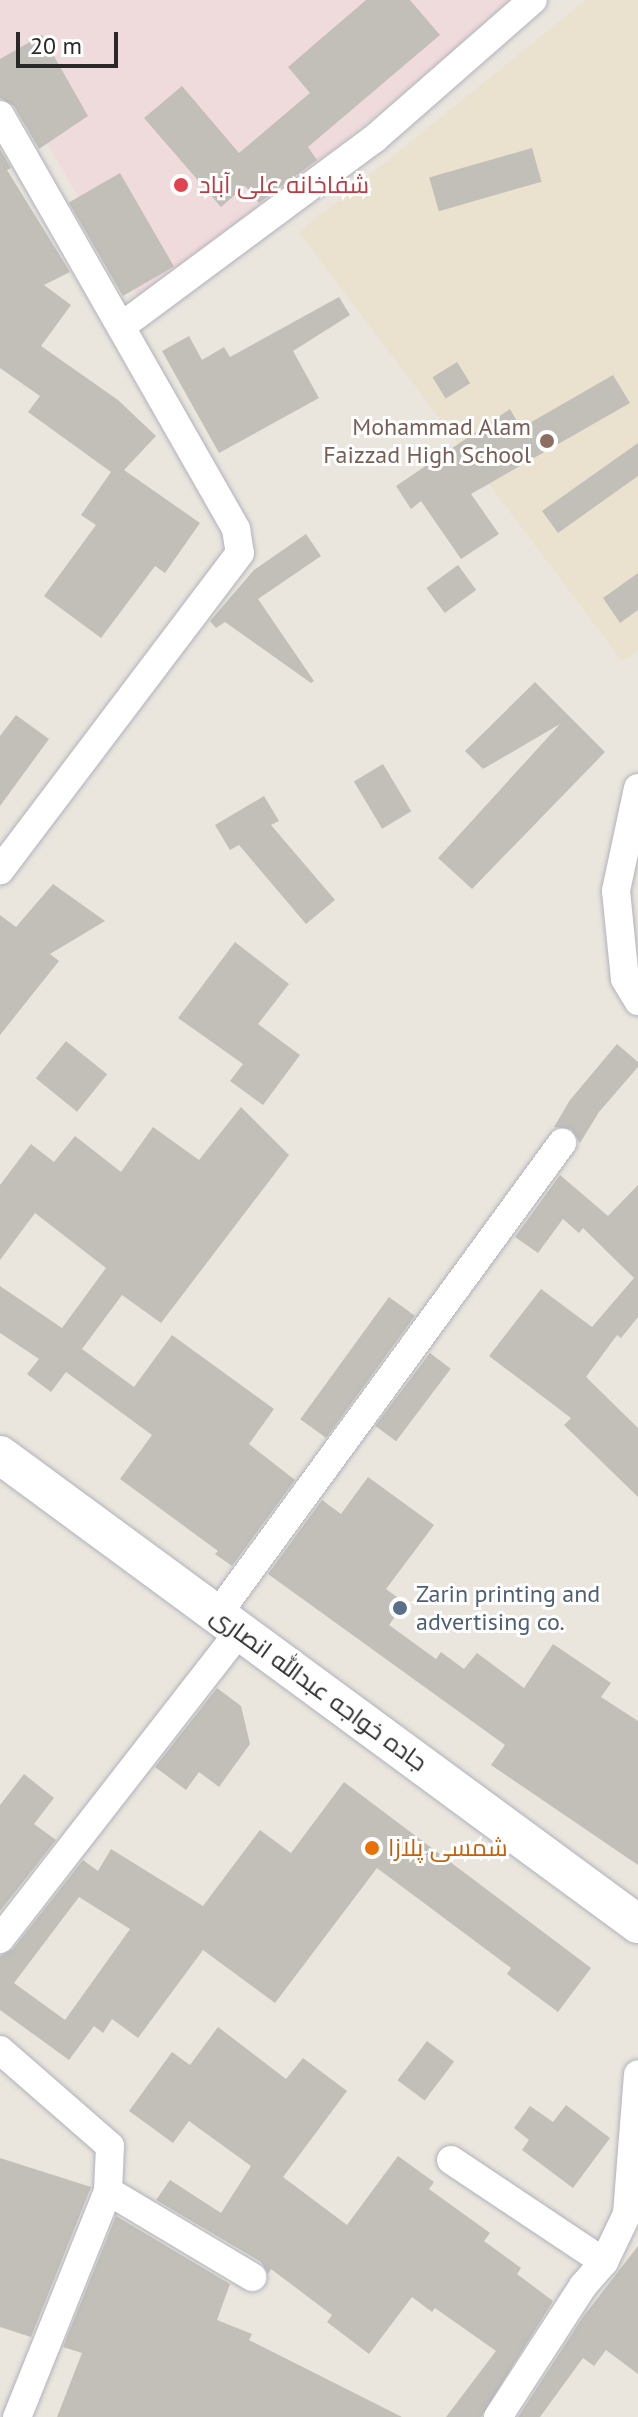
<!DOCTYPE html>
<meta charset="utf-8">
<style>
body{margin:0}
#map{position:relative;width:638px;height:2417px;overflow:hidden;background:#eae5dd;font-family:"PT Sans",Cairo,sans-serif}
div>[style]{position:absolute}
.education>*{inset:0;background:#eae2ce}
.medical>*{inset:0;background:#f0dbdc}
.building>*{inset:0;background:#c2bfb9;transform-origin:0 0}
.roads{filter:drop-shadow(0 0 2px #b0b3bb) drop-shadow(0 0 2px #b0b3bb)}
.street>*{height:28px;margin:-14px;padding:0 14px;transform-origin:14px;border-radius:14px;background:#fff}
.secondary>*{height:38px;margin:-19px;padding:0 19px;transform-origin:19px;border-radius:19px;background:#fff}
.dots>*{width:22px;height:22px;translate:-50% -50%;box-sizing:border-box;border:4px solid #fff;border-radius:50%}
span{translate:-50% -50%;white-space:nowrap;text-align:center;line-height:1.15;-webkit-text-stroke:6px #fff;paint-order:stroke}
.health-label{font-size:24px;color:#be3a42}
.left{translate:0 -50%;text-align:left}
.education-label{font-size:24px;color:#785e54}
.right{translate:-100% -50%;text-align:right}
.service-label{font-size:24px;color:#4e5e75}
.street-label{font-size:24px;color:#292929}
.food-label{font-size:24px;color:#c56008}
.scale{position:absolute;left:16px;top:32px;width:102px;height:36px;box-sizing:border-box;border:4px solid #292929;border-top:0;padding-left:10px;font-size:24px;line-height:28px;white-space:nowrap;color:#292929;-webkit-text-stroke:6px #fff;paint-order:stroke}
</style>
<div id="map">
<div class="education">
<i style="clip-path:polygon(586px 0,638px 0,638px 650px,622px 661px,299px 232px)"></i>
</div>
<div class="medical">
<i style="clip-path:polygon(0 0,516px 0,143px 305px,0 65px)"></i>
</div>
<div class="building">
<i style="clip-path:polygon(366px 0,410px 0,440px 35px,308px 147px,317px 160px,259px 203px,245px 186px,221px 207px,144px 118px,182px 86px,239px 153px,310px 93px,288px 67px)"></i>
<i style="clip-path:polygon(42px 35px,88px 116px,39px 149px,14px 106px,0 98px,0 59px)"></i>
<i style="left:532px;top:148px;width:35px;height:107px;rotate:74deg"></i>
<i style="clip-path:polygon(0 149px,11px 168px,7px 170px,70px 272px,44px 285px,71px 305px,41px 346px,118px 400px,156px 436px,124px 470px,200px 523px,165px 573px,155px 566px,101px 638px,44px 596px,96px 525px,81px 515px,111px 472px,28px 412px,40px 396px,0 368px)"></i>
<i style="left:120px;top:173px;width:108px;height:59px;rotate:60deg"></i>
<i style="clip-path:polygon(339px 297px,350px 315px,293px 351px,319px 398px,219px 453px,162px 351px,189px 336px,202px 360px,224px 347px,230px 357px)"></i>
<i style="left:457px;top:362px;width:25px;height:29px;rotate:58deg"></i>
<i style="clip-path:polygon(613px 375px,630px 403px,471px 494px,499px 534px,461px 559px,421px 501px,411px 509px,396px 486px,510px 409px,521px 428px)"></i>
<i style="clip-path:polygon(638px 443px,638px 476px,558px 533px,542px 511px)"></i>
<i style="clip-path:polygon(306px 534px,321px 556px,258px 599px,314px 681px,311px 683px,225px 622px,216px 628px,210px 621px,254px 570px)"></i>
<i style="left:458px;top:565px;width:31px;height:39px;rotate:54deg"></i>
<i style="clip-path:polygon(638px 573px,638px 610px,620px 623px,603px 598px)"></i>
<i style="clip-path:polygon(535px 682px,605px 752px,472px 889px,438px 858px,560px 724px,483px 769px,465px 751px)"></i>
<i style="clip-path:polygon(16px 715px,49px 739px,0 806px,0 736px)"></i>
<i style="left:383px;top:764px;width:55px;height:34px;rotate:59deg"></i>
<i style="clip-path:polygon(264px 796px,279px 821px,271px 825px,335px 900px,306px 924px,239px 845px,230px 850px,215px 825px)"></i>
<i style="clip-path:polygon(53px 884px,105px 921px,50px 954px,59px 961px,0 1035px,0 915px,16px 927px)"></i>
<i style="clip-path:polygon(235px 942px,289px 984px,258px 1024px,300px 1055px,263px 1105px,230px 1081px,243px 1064px,178px 1018px)"></i>
<i style="left:66px;top:1041px;width:53px;height:48px;rotate:39deg"></i>
<i style="clip-path:polygon(617px 1044px,638px 1062px,638px 1067px,599px 1112px,580px 1143px,571px 1129px,554px 1127px,570px 1100px)"></i>
<i style="clip-path:polygon(241px 1107px,289px 1155px,161px 1323px,122px 1295px,82px 1349px,134px 1387px,172px 1335px,274px 1409px,249px 1444px,295px 1480px,232px 1566px,215px 1554px,218px 1551px,120px 1479px,152px 1435px,66px 1372px,51px 1392px,27px 1374px,39px 1359px,0 1333px,0 1286px,62px 1328px,106px 1268px,35px 1213px,0 1260px,0 1185px,31px 1144px,54px 1162px,75px 1136px,121px 1172px,153px 1127px,199px 1160px)"></i>
<i style="clip-path:polygon(560px 1175px,608px 1216px,638px 1185px,638px 1317px,621px 1338px,617px 1335px,586px 1377px,638px 1428px,638px 1497px,564px 1425px,571px 1418px,489px 1356px,541px 1289px,592px 1327px,634px 1278px,583px 1228px,579px 1233px,563px 1219px,538px 1253px,515px 1237px)"></i>
<i style="left:389px;top:1297px;width:32px;height:151px;rotate:36deg"></i>
<i style="left:430px;top:1353px;width:26px;height:91px;rotate:37deg"></i>
<i style="clip-path:polygon(368px 1477px,434px 1525px,386px 1589px,405px 1603px,389px 1625px,436px 1659px,441px 1652px,464px 1669px,477px 1653px,524px 1688px,553px 1644px,611px 1683px,601px 1697px,638px 1721px,638px 1865px,491px 1765px,505px 1745px,268px 1574px,322px 1500px,341px 1514px)"></i>
<i style="clip-path:polygon(217px 1688px,241px 1706px,250px 1744px,219px 1787px,199px 1772px,186px 1790px,155px 1767px)"></i>
<i style="clip-path:polygon(24px 1774px,54px 1798px,34px 1824px,56px 1840px,0 1911px,0 1805px)"></i>
<i style="clip-path:polygon(evenodd,344px 1782px,591px 1968px,558px 2012px,507px 1974px,511px 1968px,377px 1868px,275px 2003px,203px 1950px,138px 2038px,112px 2019px,103px 2033px,94px 2026px,69px 2060px,0 2010px,0 1956px,13px 1949px,83px 1860px,98px 1871px,111px 1849px,203px 1906px,260px 1830px,291px 1853px,344px 1782px,79px 1897px,130px 1929px,65px 2020px,14px 1983px,79px 1897px)"></i>
<i style="clip-path:polygon(218px 2027px,286px 2079px,303px 2058px,347px 2091px,283px 2177px,347px 2225px,398px 2156px,434px 2182px,429px 2189px,490px 2233px,484px 2241px,521px 2268px,517px 2274px,553px 2301px,481px 2417px,446px 2417px,496px 2351px,435px 2308px,432px 2312px,412px 2297px,369px 2354px,327px 2322px,332px 2315px,271px 2269px,268px 2274px,261px 2262px,156px 2200px,170px 2180px,221px 2213px,251px 2166px,189px 2121px,173px 2143px,129px 2111px,172px 2052px,190px 2065px)"></i>
<i style="left:427px;top:2041px;width:34px;height:49px;rotate:37deg"></i>
<i style="clip-path:polygon(566px 2105px,610px 2138px,573px 2188px,522px 2150px,529px 2140px,514px 2128px,530px 2106px,553px 2122px)"></i>
<i style="clip-path:polygon(0 2158px,91px 2187px,31px 2337px,0 2327px)"></i>
<i style="clip-path:polygon(116px 2216px,230px 2284px,217px 2320px,252px 2334px,249px 2340px,402px 2417px,57px 2417px,82px 2353px,63px 2347px)"></i>
<i style="clip-path:polygon(638px 2246px,638px 2374px,606px 2350px,594px 2366px,583px 2358px,540px 2417px,518px 2417px,583px 2317px)"></i>
</div>
<div class="roads">
<div class="street">
<i style="left:0;top:115px;width:477px;rotate:60.3deg"></i>
<i style="left:236px;top:529px;width:24px;rotate:81deg"></i>
<i style="left:240px;top:553px;width:398px;rotate:127.1deg"></i>
<i style="left:122px;top:326px;width:314px;rotate:-36.6deg"></i>
<i style="left:374px;top:139px;width:211px;rotate:-41.2deg"></i>
<i style="left:638px;top:788px;width:105px;rotate:102.1deg"></i>
<i style="left:616px;top:891px;width:88px;rotate:84.2deg"></i>
<i style="left:625px;top:979px;width:26px;rotate:59deg"></i>
<i style="left:217px;top:1615px;width:585px;rotate:-53.84deg"></i>
<i style="left:0;top:1939px;width:390px;rotate:-52.1deg"></i>
<i style="left:0;top:2050px;width:146px;rotate:41.1deg"></i>
<i style="left:110px;top:2146px;width:45px;rotate:92.5deg"></i>
<i style="left:108px;top:2191px;width:244px;rotate:111.9deg"></i>
<i style="left:451px;top:2160px;width:184px;rotate:33.7deg"></i>
<i style="left:108px;top:2191px;width:168px;rotate:30.8deg"></i>
<i style="left:498px;top:2417px;width:156px;rotate:-57deg"></i>
<i style="left:583px;top:2286px;width:32px;rotate:-49deg"></i>
<i style="left:604px;top:2262px;width:53px;rotate:-64.4deg"></i>
<i style="left:627px;top:2214px;width:140px;rotate:-85.5deg"></i>
</div>
<div class="secondary">
<i style="left:0;top:1455px;width:792px;rotate:36.32deg"></i>
</div>
</div>
<div class="dots">
<i style="left:181px;top:185px;background:#e0444e"></i>
<i style="left:547px;top:441px;background:#8d6e63"></i>
<i style="left:400px;top:1608px;background:#5c6f8a"></i>
<i style="left:372px;top:1848px;background:#e8710a"></i>
</div>
<div class="health-label">
<span class="left" style="left:199px;top:185px">شفاخانه علی آباد</span>
</div>
<div class="education-label">
<span class="right" style="left:531px;top:441px">Mohammad Alam<br>Faizzad High School</span>
</div>
<div class="service-label">
<span class="left" style="left:416px;top:1608px">Zarin printing and<br>advertising co.</span>
</div>
<div class="street-label">
<span style="left:319px;top:1689px;rotate:36deg">جاده خواجه عبدالله انصاری</span>
</div>
<div class="food-label">
<span class="left" style="left:388px;top:1848px">شمسی پلازا</span>
</div>
<div class="scale">20 m</div>
</div>
